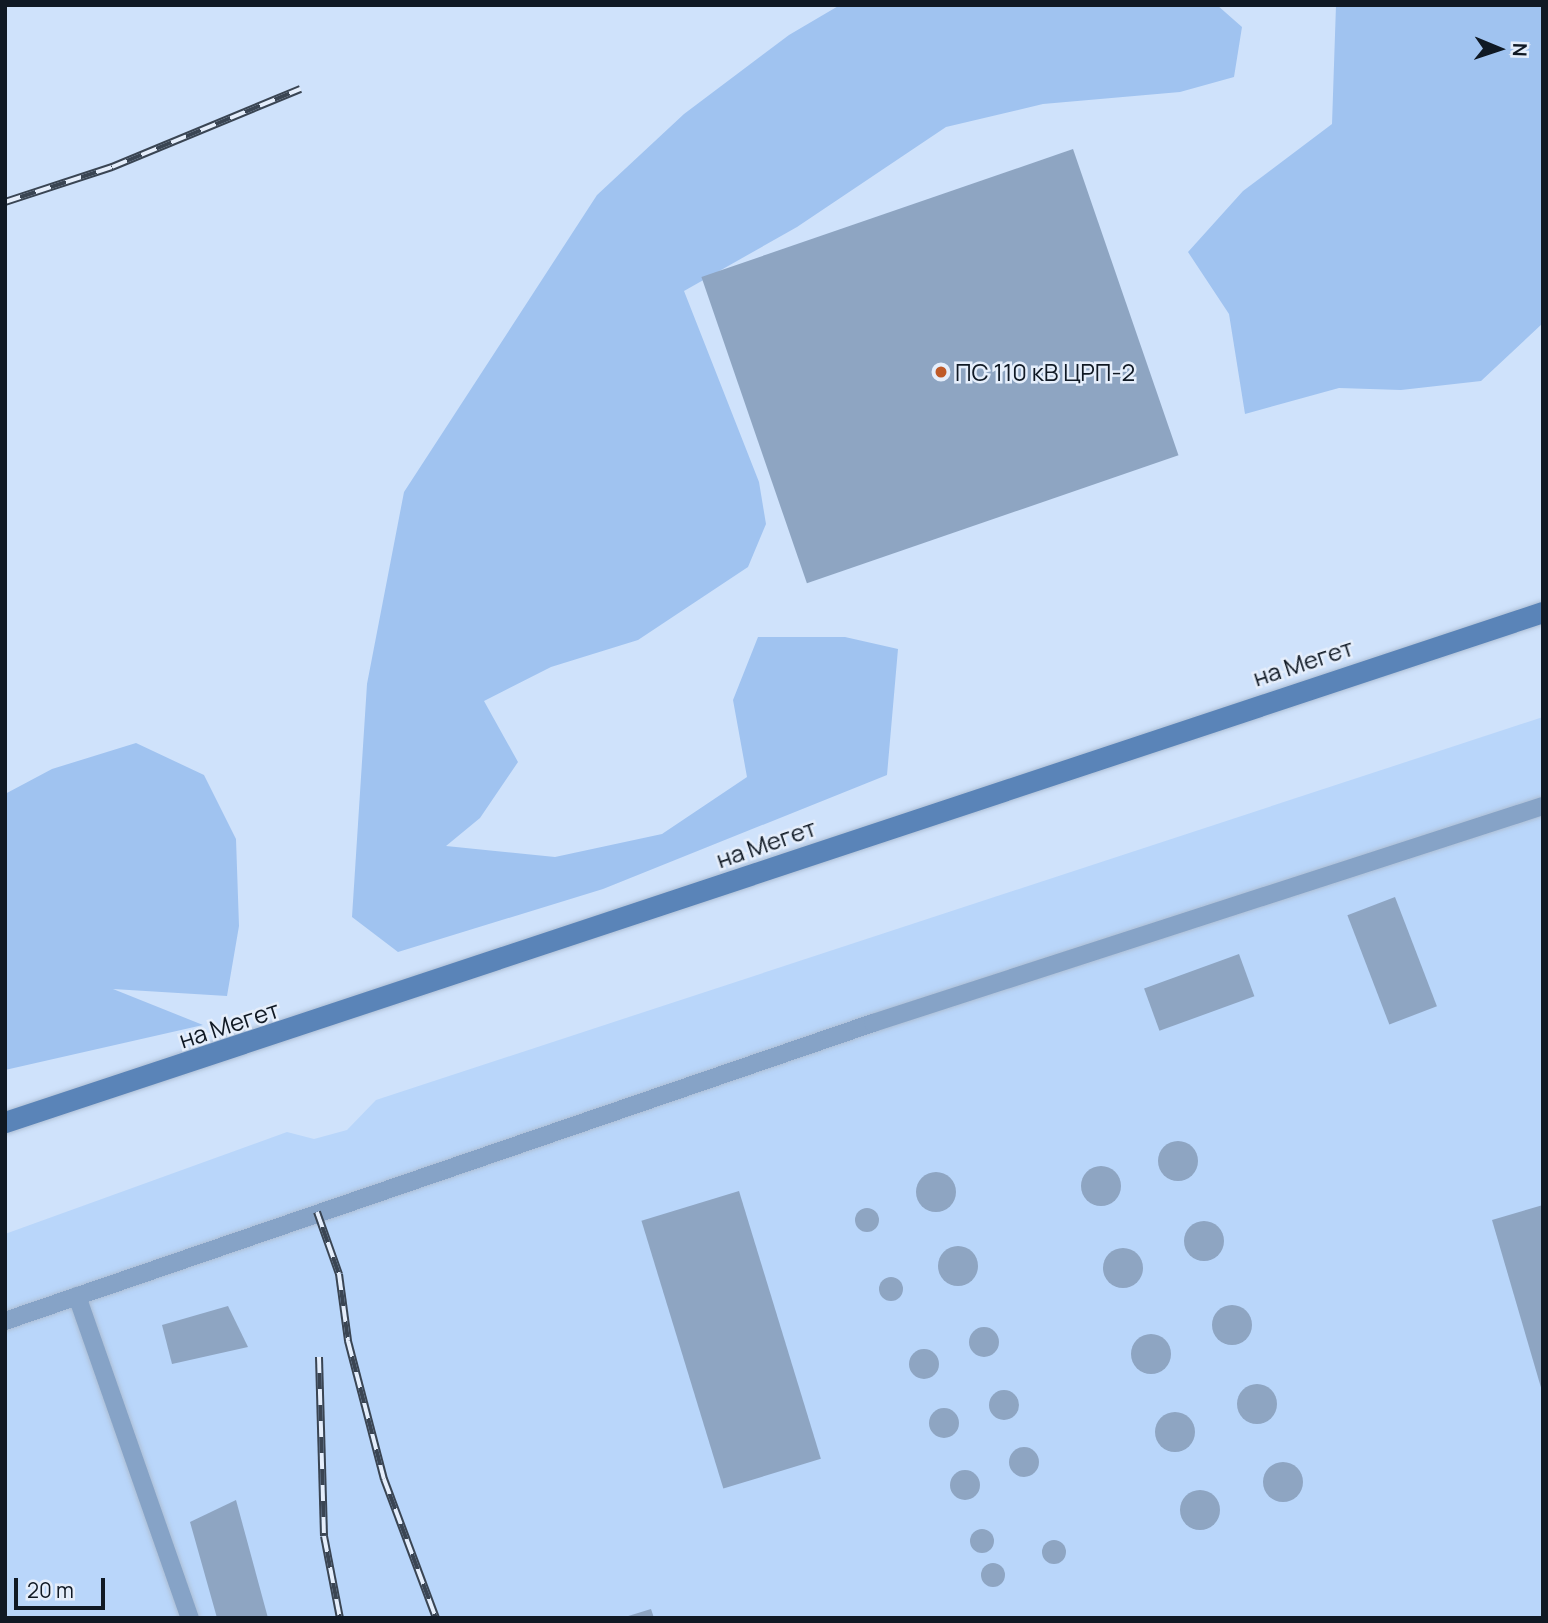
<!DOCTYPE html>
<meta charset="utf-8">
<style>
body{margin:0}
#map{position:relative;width:1548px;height:1623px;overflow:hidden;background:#cfe2fb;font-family:Manrope,sans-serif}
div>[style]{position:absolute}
.built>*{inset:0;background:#b9d6fa}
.green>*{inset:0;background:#a0c3f0}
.building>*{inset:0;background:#8ea5c2;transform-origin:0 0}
.round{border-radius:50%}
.roads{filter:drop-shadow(0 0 2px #adbed4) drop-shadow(0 0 2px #adbed4)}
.lane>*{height:18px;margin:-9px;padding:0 9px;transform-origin:9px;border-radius:9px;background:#86a3c7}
.secondary>*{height:21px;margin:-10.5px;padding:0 10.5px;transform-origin:10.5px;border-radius:10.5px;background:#5a84b8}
.rail>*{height:8px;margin-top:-4px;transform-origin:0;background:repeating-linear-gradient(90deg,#e5eefb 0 16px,#3a4553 0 32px);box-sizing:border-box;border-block:2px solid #3a4553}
.dots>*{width:19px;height:19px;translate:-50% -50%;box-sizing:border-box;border:4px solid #e5eefb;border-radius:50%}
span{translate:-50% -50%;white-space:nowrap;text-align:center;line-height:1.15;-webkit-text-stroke:5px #e5eefb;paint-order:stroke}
.poi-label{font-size:24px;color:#101924}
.left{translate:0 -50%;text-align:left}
.street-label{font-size:24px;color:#101924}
.frame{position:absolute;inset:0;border:7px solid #101924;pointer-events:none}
.north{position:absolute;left:1464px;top:14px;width:70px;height:70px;-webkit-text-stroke:5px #e5eefb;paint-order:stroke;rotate:92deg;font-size:19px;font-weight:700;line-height:28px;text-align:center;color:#101924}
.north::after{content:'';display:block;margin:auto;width:24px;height:32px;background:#101924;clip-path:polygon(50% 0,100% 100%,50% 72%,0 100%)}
.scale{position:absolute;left:14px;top:1578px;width:91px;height:32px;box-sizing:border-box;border:4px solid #101924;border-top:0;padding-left:9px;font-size:21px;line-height:24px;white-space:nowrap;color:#101924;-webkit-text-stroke:5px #e5eefb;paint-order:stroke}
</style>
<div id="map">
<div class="built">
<i style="clip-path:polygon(1543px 717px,1543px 1618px,5px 1618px,5px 1234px,287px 1132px,314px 1139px,347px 1130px,376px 1100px)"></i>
</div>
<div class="green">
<i style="clip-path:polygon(840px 5px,1217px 5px,1242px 27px,1234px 77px,1180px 92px,1043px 104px,946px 127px,797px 227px,684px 291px,759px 482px,766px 524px,748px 567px,638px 640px,551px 667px,484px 701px,518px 762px,480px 818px,446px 846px,555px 857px,662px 834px,747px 777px,733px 700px,758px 637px,845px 637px,898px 649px,887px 775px,603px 889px,398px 952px,352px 917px,367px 684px,404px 492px,597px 195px,684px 114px,789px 35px)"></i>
<i style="clip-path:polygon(1336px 5px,1543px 5px,1543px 323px,1481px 381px,1401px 390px,1339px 388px,1245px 414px,1229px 314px,1188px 252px,1243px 191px,1332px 124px)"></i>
<i style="clip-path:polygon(136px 743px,204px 775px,236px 839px,239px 926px,227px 996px,113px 989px,203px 1025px,5px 1070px,5px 794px,52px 769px)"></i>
</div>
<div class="building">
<i style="left:1073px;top:149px;width:324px;height:393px;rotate:71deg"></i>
<i style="left:1395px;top:897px;width:117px;height:51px;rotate:69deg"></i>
<i style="left:1239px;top:954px;width:45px;height:101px;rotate:70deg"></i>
<i class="round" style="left:1158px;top:1141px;width:40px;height:40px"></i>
<i class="round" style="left:1081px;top:1166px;width:40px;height:40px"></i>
<i class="round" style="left:916px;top:1172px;width:40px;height:40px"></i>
<i style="left:739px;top:1191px;width:280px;height:102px;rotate:73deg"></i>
<i style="clip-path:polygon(1543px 1205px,1543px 1391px,1542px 1391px,1492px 1220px)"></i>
<i class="round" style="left:855px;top:1208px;width:24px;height:24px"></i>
<i class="round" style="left:1184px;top:1221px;width:40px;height:40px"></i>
<i class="round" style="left:938px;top:1246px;width:40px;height:40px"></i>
<i class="round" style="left:1103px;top:1248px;width:40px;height:40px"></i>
<i class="round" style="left:879px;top:1277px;width:24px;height:24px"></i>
<i class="round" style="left:1212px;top:1305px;width:40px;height:40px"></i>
<i style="clip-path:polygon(228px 1306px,248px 1347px,172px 1364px,162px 1325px)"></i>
<i class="round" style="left:969px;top:1327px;width:30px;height:30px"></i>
<i class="round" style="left:1131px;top:1334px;width:40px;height:40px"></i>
<i class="round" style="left:909px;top:1349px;width:30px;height:30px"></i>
<i class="round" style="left:1237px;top:1384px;width:40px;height:40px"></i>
<i class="round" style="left:989px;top:1390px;width:30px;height:30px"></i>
<i class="round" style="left:929px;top:1408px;width:30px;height:30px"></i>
<i class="round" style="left:1155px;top:1412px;width:40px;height:40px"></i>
<i class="round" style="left:1009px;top:1447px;width:30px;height:30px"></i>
<i class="round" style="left:1263px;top:1462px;width:40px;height:40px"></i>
<i class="round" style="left:950px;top:1470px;width:30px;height:30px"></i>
<i class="round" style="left:1180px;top:1490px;width:40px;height:40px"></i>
<i style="clip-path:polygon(236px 1500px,268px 1618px,217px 1618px,190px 1522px)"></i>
<i class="round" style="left:970px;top:1529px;width:24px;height:24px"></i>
<i class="round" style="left:1042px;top:1540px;width:24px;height:24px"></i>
<i class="round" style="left:981px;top:1563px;width:24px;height:24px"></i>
<i style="clip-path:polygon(651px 1609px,654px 1618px,625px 1618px,625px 1617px)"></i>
</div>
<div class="roads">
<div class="lane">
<i style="left:77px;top:1296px;width:341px;rotate:70.7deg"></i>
<i style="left:5px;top:1321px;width:918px;rotate:-18.95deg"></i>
<i style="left:873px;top:1023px;width:704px;rotate:-17.95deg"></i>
</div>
<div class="secondary">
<i style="left:5px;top:1122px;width:1620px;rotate:-18.35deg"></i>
</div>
</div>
<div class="rail">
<i style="left:5px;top:202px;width:113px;rotate:-18.1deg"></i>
<i style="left:112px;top:167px;width:204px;rotate:-22.5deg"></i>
<i style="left:317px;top:1212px;width:66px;rotate:70.5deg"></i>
<i style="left:339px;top:1274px;width:68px;rotate:82.3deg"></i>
<i style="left:348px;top:1341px;width:143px;rotate:75.4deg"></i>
<i style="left:384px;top:1479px;width:148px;rotate:69.5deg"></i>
<i style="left:319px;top:1357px;width:179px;rotate:88.4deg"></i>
<i style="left:324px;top:1536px;width:84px;rotate:79deg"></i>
</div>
<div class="dots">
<i style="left:941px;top:372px;background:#bf5a28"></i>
</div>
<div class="poi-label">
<span class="left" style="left:955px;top:372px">ПС 110 кВ ЦРП-2</span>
</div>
<div class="street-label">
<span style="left:1303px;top:662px;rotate:-18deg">на Мегет</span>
<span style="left:766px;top:843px;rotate:-19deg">на Мегет</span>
<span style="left:229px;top:1024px;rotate:-18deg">на Мегет</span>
</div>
<div class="frame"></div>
<div class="north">N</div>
<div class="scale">20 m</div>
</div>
